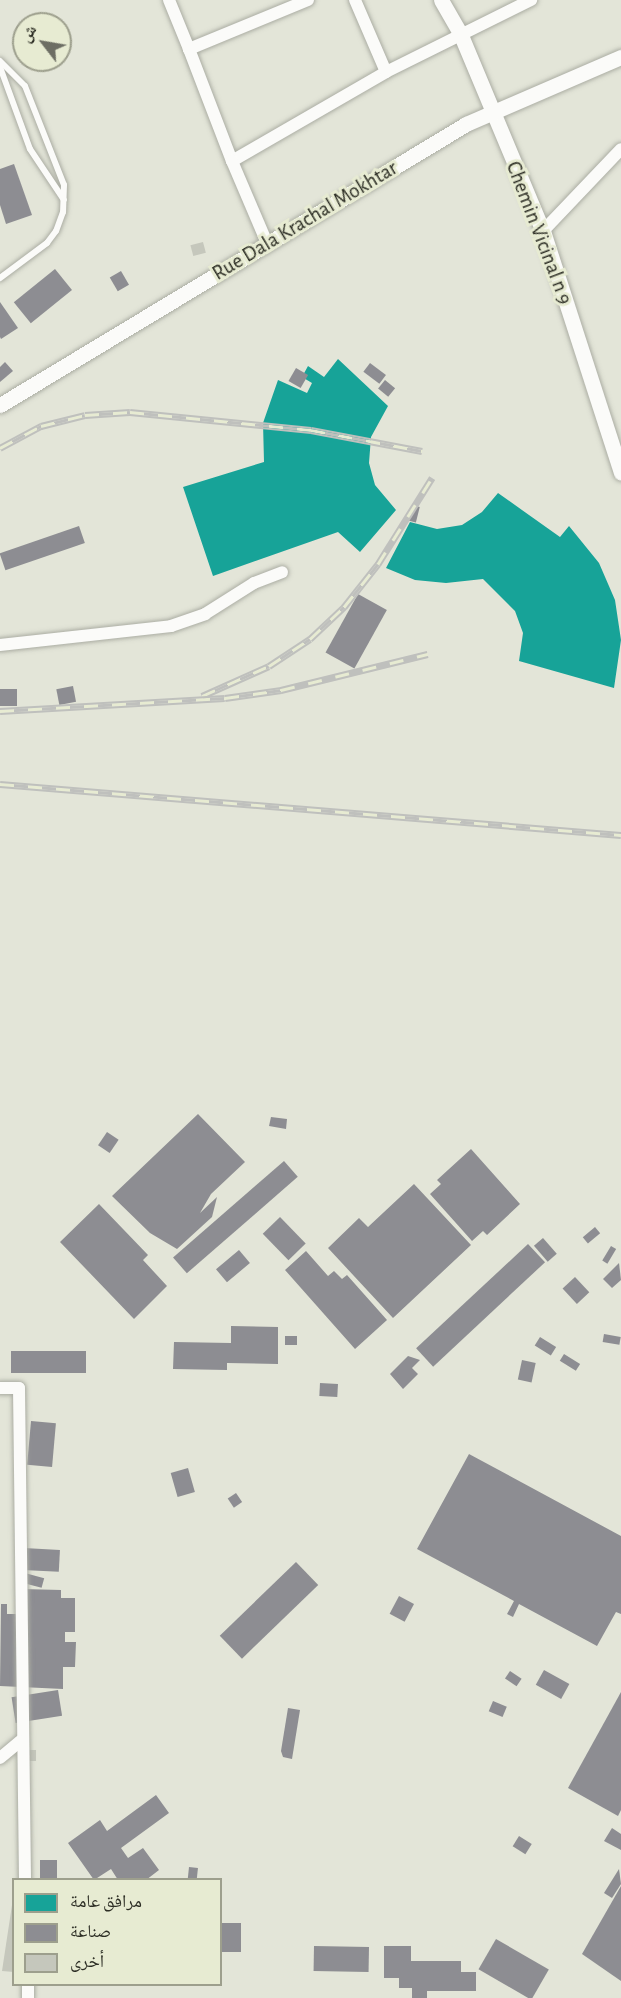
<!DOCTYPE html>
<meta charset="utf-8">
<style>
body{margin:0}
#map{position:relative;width:621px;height:1998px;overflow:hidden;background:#e3e5d8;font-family:"Alegreya Sans","Noto Naskh Arabic",sans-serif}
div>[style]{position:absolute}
.public>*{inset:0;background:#17a398}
.industry>*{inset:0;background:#8d8d92;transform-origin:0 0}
.building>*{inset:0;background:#c5c7bc;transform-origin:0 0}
.roads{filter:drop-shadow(0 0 2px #abada3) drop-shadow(0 0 2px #abada3)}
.service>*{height:6px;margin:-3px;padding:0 3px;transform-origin:3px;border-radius:3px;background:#fbfbf9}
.minor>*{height:12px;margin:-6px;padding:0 6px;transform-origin:6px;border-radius:6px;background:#fbfbf9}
.tertiary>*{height:15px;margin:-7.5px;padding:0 7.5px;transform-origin:7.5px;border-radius:7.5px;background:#fbfbf9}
.rail>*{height:7px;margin-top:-3.5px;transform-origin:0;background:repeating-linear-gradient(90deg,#e7ebd2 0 14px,#bfc0bd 0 28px);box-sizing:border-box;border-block:2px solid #bfc0bd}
span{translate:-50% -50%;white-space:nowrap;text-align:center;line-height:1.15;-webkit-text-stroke:6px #e7ebd2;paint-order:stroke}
.street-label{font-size:21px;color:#2d2e25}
.legend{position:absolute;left:12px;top:1878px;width:210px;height:108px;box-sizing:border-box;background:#e7ebd2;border:2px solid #9d9f8d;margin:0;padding:8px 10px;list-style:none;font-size:18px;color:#2d2e25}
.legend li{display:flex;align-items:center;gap:12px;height:30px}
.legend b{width:30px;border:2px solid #9d9f8d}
.north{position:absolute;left:12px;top:12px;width:60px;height:60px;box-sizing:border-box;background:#e7ebd2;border:2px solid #9d9f8d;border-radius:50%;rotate:301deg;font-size:16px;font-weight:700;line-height:24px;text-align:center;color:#2d2e25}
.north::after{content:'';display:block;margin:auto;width:21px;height:27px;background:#6d6e64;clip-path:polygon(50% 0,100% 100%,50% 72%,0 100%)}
</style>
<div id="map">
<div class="public">
<i style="clip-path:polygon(338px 359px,388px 406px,371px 437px,369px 463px,375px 485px,396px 510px,360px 552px,338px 532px,213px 576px,183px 487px,264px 462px,263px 423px,278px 380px,307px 393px,312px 383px,302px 377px,308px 366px,324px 377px)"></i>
<i style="clip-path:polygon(498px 493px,560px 537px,569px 526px,599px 563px,615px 600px,621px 640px,614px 688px,519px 661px,523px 633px,515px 611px,483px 579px,446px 583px,415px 580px,386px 568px,410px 522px,437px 529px,462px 525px,482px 512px)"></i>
</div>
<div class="industry">
<i style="clip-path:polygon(14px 164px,32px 215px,6px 224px,0 205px,0 169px)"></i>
<i style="left:55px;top:269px;width:27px;height:53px;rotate:51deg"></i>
<i style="left:121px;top:271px;width:16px;height:13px;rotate:60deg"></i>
<i style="clip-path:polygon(0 302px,18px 328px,1px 339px,0 337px)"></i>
<i style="clip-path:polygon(5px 362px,13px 371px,0 382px,0 367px)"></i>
<i style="left:370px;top:363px;width:20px;height:11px;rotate:37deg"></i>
<i style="left:296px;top:368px;width:14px;height:15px;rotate:30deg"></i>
<i style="left:385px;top:380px;width:13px;height:11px;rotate:39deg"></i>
<i style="left:412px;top:505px;width:8px;height:16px;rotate:14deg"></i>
<i style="left:79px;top:526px;width:18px;height:84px;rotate:71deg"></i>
<i style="left:358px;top:594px;width:33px;height:67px;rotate:29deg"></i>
<i style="left:73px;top:686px;width:16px;height:17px;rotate:79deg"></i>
<i style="left:17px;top:689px;width:17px;height:17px;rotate:90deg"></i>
<i style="clip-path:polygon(198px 1114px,245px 1162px,211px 1194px,200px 1213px,217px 1197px,212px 1217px,177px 1249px,150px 1233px,112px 1196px)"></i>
<i style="clip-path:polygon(271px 1117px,287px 1119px,286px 1129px,269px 1126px)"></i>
<i style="left:107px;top:1132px;width:14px;height:16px;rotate:34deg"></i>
<i style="clip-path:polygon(471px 1149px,520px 1204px,487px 1235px,483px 1231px,472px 1241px,430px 1194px,441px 1184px,437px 1180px)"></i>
<i style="left:284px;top:1161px;width:21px;height:147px;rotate:49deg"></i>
<i style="clip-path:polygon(414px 1184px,471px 1245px,393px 1318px,328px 1248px,359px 1218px,368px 1227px)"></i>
<i style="clip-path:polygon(99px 1204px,148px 1255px,143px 1260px,167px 1286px,134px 1319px,60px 1242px)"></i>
<i style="left:280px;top:1217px;width:37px;height:24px;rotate:46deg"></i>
<i style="left:595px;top:1227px;width:8px;height:16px;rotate:50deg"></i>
<i style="left:543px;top:1238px;width:21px;height:12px;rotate:49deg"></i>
<i style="left:528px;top:1244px;width:25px;height:153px;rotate:47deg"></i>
<i style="left:611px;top:1246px;width:6px;height:17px;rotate:31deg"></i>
<i style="left:239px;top:1250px;width:17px;height:30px;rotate:50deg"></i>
<i style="clip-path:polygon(306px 1251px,328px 1276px,334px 1271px,342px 1279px,347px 1275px,387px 1320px,355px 1349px,285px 1270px)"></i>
<i style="clip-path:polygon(619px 1263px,621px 1280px,612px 1288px,603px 1279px)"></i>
<i style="left:575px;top:1277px;width:21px;height:17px;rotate:47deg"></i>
<i style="clip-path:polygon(231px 1326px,278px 1327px,278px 1364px,227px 1363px,227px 1370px,173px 1369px,174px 1342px,231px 1343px)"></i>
<i style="left:604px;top:1334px;width:17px;height:8px;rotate:10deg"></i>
<i style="left:285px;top:1336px;width:12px;height:9px"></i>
<i style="left:540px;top:1337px;width:19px;height:10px;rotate:32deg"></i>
<i style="left:86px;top:1351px;width:22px;height:75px;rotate:90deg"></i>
<i style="left:564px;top:1354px;width:19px;height:8px;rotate:32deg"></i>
<i style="clip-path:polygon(408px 1356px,420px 1360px,412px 1368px,418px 1374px,403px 1389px,390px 1374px)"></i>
<i style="left:522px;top:1360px;width:14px;height:20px;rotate:12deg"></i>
<i style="left:320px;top:1383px;width:18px;height:13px;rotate:3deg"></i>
<i style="left:31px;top:1421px;width:25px;height:44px;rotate:5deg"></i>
<i style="clip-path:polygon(469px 1454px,621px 1536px,621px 1614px,616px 1612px,597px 1646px,519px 1604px,513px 1617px,507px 1614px,514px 1601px,417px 1549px)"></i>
<i style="left:188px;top:1468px;width:25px;height:18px;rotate:74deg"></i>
<i style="left:236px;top:1493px;width:11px;height:10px;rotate:56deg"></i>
<i style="left:24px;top:1548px;width:36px;height:22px;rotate:3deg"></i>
<i style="left:296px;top:1562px;width:32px;height:106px;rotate:46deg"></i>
<i style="left:21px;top:1572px;width:24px;height:10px;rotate:15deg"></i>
<i style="clip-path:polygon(22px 1589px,61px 1590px,61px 1598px,75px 1598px,75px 1632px,65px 1632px,65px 1642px,76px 1642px,75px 1667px,63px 1667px,63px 1689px,0 1686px,1px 1604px,7px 1604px,7px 1614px,22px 1614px)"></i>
<i style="left:399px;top:1596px;width:17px;height:20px;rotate:28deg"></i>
<i style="left:544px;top:1670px;width:29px;height:17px;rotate:29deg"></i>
<i style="left:510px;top:1671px;width:14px;height:9px;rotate:34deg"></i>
<i style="left:58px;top:1690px;width:26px;height:47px;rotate:81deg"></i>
<i style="clip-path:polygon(621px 1692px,621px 1810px,618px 1816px,568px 1788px)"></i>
<i style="left:493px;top:1701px;width:15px;height:11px;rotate:23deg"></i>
<i style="clip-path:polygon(288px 1708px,300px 1710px,292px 1759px,283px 1757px,281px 1751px)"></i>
<i style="clip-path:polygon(156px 1795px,169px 1813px,121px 1848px,128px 1858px,143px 1848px,159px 1870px,146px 1880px,118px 1880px,111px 1869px,94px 1880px,68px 1843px,100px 1820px,107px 1831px)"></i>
<i style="clip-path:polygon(612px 1828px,621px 1834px,621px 1850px,604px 1841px)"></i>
<i style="left:519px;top:1836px;width:15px;height:12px;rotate:32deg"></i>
<i style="left:40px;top:1860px;width:17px;height:20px"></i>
<i style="left:189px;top:1867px;width:9px;height:11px;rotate:6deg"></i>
<i style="clip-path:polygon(619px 1869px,621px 1884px,612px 1898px,604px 1893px)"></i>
<i style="clip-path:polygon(621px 1886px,621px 1981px,582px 1954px)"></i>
<i style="left:220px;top:1923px;width:21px;height:29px"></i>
<i style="left:496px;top:1939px;width:61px;height:35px;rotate:30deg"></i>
<i style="left:314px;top:1946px;width:55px;height:25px;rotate:1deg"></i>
<i style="clip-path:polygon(384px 1946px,411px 1946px,411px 1961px,461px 1961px,461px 1972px,476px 1972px,476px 1991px,427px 1991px,427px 1998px,412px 1998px,412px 1988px,399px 1988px,399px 1978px,384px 1978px)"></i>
</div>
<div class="building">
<i style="left:203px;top:242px;width:11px;height:13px;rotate:75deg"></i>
<i style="left:21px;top:1750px;width:15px;height:11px"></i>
<i style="clip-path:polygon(12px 1905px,14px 1905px,14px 1972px,2px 1971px)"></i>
</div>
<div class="roads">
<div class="service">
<i style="left:0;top:61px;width:35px;rotate:45deg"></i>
<i style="left:25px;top:86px;width:106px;rotate:68.5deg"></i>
<i style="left:64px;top:185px;width:27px;rotate:92deg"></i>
<i style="left:63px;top:212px;width:20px;rotate:110deg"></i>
<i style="left:56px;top:231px;width:15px;rotate:127deg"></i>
<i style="left:47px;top:243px;width:59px;rotate:143.3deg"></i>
<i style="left:0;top:67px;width:87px;rotate:69.9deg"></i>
<i style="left:30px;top:149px;width:61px;rotate:56.3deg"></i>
</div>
<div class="minor">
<i style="left:169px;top:0;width:53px;rotate:67.8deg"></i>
<i style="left:308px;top:0;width:129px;rotate:157.6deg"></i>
<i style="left:189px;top:49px;width:120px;rotate:69deg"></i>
<i style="left:232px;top:161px;width:178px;rotate:-30deg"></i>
<i style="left:386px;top:72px;width:162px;rotate:-26.4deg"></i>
<i style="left:355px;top:0;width:78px;rotate:66.7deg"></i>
<i style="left:232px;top:161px;width:89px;rotate:66.9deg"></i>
<i style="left:543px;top:231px;width:113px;rotate:-46.4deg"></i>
<i style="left:0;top:645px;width:172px;rotate:-6.3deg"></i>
<i style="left:171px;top:626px;width:36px;rotate:-19deg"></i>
<i style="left:205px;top:614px;width:58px;rotate:-32.3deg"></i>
<i style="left:254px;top:583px;width:30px;rotate:-21deg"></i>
<i style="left:0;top:1388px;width:19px"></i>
<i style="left:19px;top:1388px;width:492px;rotate:89.3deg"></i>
<i style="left:0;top:1758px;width:26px;rotate:-40deg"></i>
<i style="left:28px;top:1984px;width:14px;rotate:90deg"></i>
</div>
<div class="tertiary">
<i style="left:441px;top:0;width:38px;rotate:60deg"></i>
<i style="left:460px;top:33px;width:215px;rotate:67.3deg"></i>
<i style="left:543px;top:231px;width:254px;rotate:72.1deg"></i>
<i style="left:0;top:405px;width:544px;rotate:-31.09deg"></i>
<i style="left:466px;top:124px;width:169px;rotate:-23.4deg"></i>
</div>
</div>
<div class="rail">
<i style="left:0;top:448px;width:47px;rotate:-28.2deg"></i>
<i style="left:41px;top:426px;width:45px;rotate:-14deg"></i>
<i style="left:85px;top:415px;width:45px;rotate:-3.8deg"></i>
<i style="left:130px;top:412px;width:182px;rotate:5.7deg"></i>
<i style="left:311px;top:430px;width:113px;rotate:10.7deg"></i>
<i style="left:202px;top:696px;width:73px;rotate:-24.1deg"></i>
<i style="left:269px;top:666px;width:49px;rotate:-33.4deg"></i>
<i style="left:310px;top:639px;width:47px;rotate:-43.3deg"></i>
<i style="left:344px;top:607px;width:55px;rotate:-51.7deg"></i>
<i style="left:378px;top:564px;width:102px;rotate:-57.9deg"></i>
<i style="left:0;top:711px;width:225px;rotate:-3.3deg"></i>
<i style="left:225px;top:698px;width:57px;rotate:-8.1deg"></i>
<i style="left:281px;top:690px;width:151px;rotate:-13.8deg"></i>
<i style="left:0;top:784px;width:623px;rotate:4.69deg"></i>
</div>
<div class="street-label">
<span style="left:305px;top:221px;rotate:-31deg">Rue Dala Krachal Mokhtar</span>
<span style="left:539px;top:233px;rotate:69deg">Chemin Vicinal n 9</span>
</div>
<ul class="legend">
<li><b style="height:16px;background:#17a398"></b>مرافق عامة</li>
<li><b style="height:16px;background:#8d8d92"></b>صناعة</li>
<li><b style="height:16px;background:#c5c7bc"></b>أخرى</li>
</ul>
<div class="north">ش</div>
</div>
